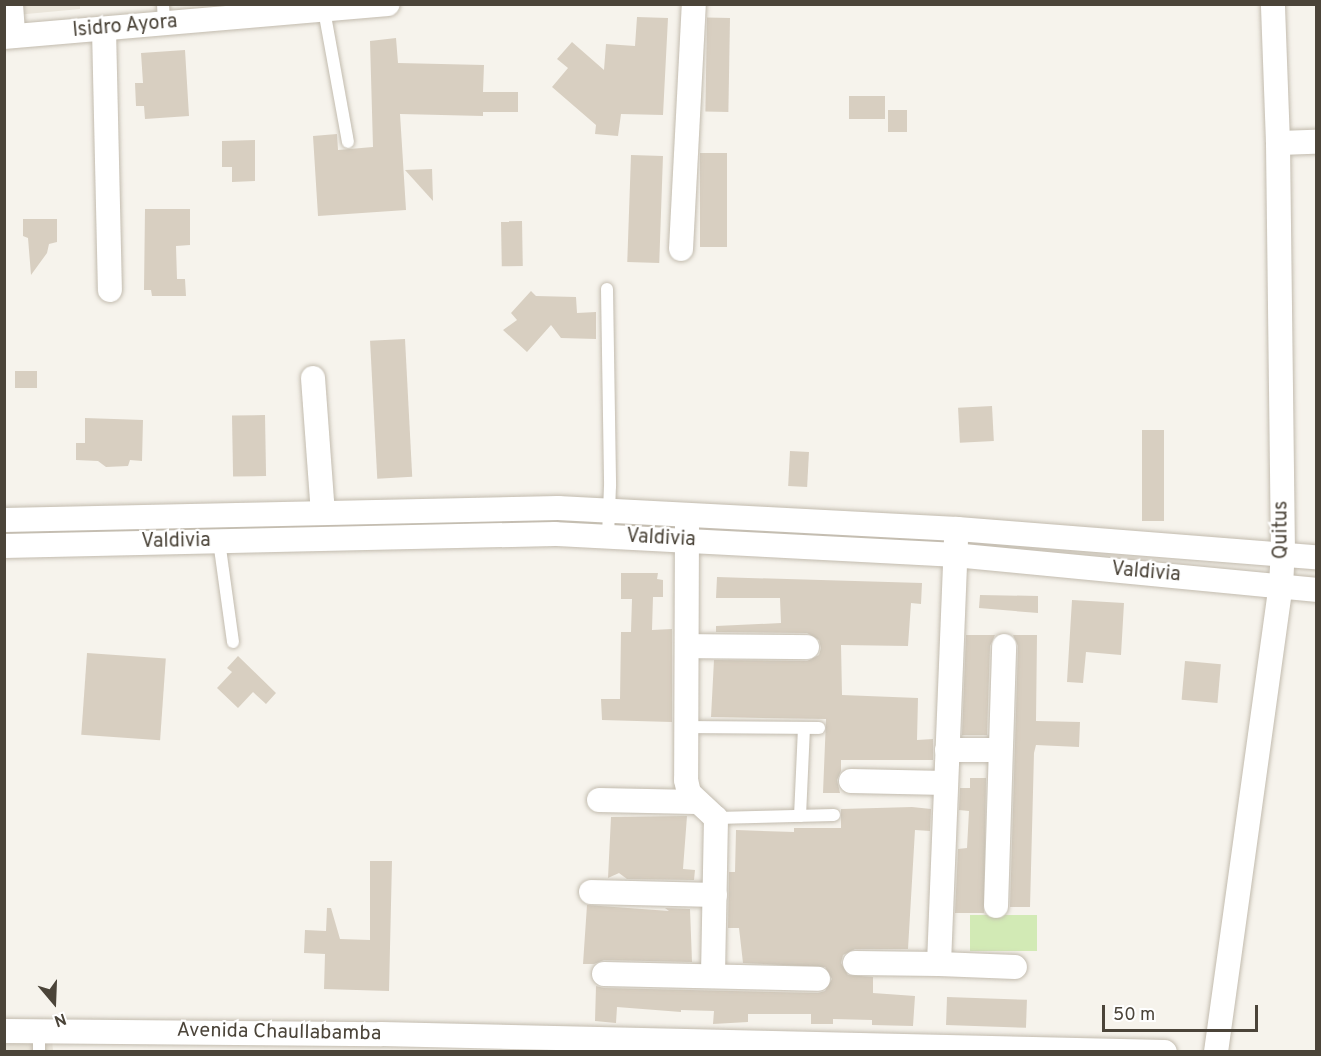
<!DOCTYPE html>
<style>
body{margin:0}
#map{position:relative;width:1321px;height:1056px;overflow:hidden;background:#f6f3ec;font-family:Overpass,sans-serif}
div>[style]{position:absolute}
.residential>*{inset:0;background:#eae5da}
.green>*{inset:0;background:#d2eab5;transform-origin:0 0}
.building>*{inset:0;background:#d8cfc1;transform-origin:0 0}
.roads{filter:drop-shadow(0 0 2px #c2bbae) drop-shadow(0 0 2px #c2bbae)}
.service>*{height:12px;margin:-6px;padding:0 6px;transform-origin:6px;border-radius:6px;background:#fff}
.minor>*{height:24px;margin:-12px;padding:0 12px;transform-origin:12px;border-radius:12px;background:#fff}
span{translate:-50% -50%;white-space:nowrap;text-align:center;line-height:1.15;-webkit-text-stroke:4.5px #fff;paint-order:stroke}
.street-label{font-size:20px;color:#4b4439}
.frame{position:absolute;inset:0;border:6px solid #4b4439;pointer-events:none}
.north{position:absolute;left:24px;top:972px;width:60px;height:60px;-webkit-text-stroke:4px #fff;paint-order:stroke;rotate:161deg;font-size:16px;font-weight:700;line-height:24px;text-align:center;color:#4b4439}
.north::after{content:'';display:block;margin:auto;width:21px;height:27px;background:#4b4439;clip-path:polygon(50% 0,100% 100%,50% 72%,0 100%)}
.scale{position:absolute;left:1102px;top:1005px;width:156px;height:27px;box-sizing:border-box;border:3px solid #4b4439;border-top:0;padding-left:8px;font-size:18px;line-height:21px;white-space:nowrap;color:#4b4439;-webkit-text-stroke:4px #fff;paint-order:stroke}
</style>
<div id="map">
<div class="residential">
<i style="clip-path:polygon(5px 5px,80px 5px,80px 9px,5px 16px)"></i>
<i style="clip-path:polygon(52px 1039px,53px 1051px,5px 1052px,5px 1044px)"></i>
</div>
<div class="green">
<i style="left:970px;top:915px;width:67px;height:36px"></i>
</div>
<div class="building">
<i style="clip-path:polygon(637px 17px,668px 18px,663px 115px,621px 114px,618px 136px,595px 134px,596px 125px,552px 87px,568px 68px,557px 59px,572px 42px,604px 70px,606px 44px,635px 46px)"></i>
<i style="left:730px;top:18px;width:94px;height:23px;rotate:91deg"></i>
<i style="clip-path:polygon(396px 38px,398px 63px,484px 65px,483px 92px,518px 92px,518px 112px,483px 112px,483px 116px,400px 114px,406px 210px,318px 216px,313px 136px,337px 134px,338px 150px,373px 147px,370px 41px)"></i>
<i style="clip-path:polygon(185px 50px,189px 116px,145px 119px,144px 106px,136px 106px,135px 83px,143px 83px,141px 53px)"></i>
<i style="left:849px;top:96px;width:36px;height:23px"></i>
<i style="left:888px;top:110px;width:19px;height:22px"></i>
<i style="clip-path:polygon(255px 140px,255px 181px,232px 182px,232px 167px,222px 167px,222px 141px)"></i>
<i style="left:700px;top:153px;width:27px;height:94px"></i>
<i style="left:631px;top:155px;width:32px;height:107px;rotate:2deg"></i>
<i style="clip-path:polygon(432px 169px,433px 201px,405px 170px)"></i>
<i style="clip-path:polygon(145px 209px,190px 209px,190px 245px,176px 246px,177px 279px,185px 279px,186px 296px,152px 296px,151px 290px,144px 290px)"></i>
<i style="clip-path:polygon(23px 219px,57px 219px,57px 242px,49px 244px,47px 253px,31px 275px,28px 238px,23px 236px)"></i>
<i style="left:522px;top:221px;width:45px;height:21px;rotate:89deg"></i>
<i style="clip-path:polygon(531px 291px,536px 296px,576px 297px,577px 313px,596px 312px,596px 339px,561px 338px,551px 325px,527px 352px,503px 330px,517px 320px,511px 313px)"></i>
<i style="left:405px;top:339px;width:138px;height:35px;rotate:87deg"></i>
<i style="left:15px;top:371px;width:22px;height:17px"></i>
<i style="left:992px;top:406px;width:35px;height:34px;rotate:87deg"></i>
<i style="left:265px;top:415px;width:61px;height:33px;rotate:89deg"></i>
<i style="clip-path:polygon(85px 418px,143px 420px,142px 461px,130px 460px,128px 466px,106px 467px,98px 461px,76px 460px,76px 443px,85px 443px)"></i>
<i style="left:1142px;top:430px;width:22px;height:91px"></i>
<i style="left:790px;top:451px;width:19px;height:35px;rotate:3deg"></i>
<i style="clip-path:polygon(621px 573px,658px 573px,657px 579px,663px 580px,663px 597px,653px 597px,652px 630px,672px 629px,672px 722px,602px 720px,601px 699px,620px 699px,621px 632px,631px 632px,632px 599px,621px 599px)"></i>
<i style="clip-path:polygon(717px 577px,922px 583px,921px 604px,911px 603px,908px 646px,841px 645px,842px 695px,918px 698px,917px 740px,933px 739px,933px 760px,841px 760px,841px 771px,837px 780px,840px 793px,823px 793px,826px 719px,711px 717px,714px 660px,807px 661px,819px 655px,821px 648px,819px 640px,807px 633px,716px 632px,716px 626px,781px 623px,780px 598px,716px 598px)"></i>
<i style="clip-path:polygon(980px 595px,1038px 596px,1038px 613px,979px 608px)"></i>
<i style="clip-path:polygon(1072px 600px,1124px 603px,1121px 655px,1086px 652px,1083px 683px,1067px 682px)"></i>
<i style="clip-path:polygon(966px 635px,995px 635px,990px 646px,987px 735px,962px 735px)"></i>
<i style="clip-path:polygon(1013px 635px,1037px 635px,1036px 721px,1080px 722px,1079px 747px,1036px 745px,1034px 753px,1030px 907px,1010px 907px,1018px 646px)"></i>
<i style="left:87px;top:653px;width:79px;height:82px;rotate:4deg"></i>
<i style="clip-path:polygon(238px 656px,276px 693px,266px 704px,253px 692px,238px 708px,217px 688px,232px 672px,227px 668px)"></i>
<i style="left:1185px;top:661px;width:36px;height:39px;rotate:5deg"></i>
<i style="clip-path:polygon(970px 778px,986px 778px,984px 913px,955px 913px,958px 849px,967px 848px,969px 811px,959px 810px,960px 788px,970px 788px)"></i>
<i style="clip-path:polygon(912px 807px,931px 809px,930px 831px,915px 830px,908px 949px,855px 949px,843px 955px,841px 963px,848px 975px,873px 977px,873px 993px,915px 996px,913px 1026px,872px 1025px,872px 1020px,833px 1019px,833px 1024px,811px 1024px,811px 1014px,748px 1014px,748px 1022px,713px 1024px,714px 1011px,681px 1010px,681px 1012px,617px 1007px,616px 1023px,595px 1021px,596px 986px,604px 988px,818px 993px,825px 991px,832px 979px,825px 967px,743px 963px,739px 928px,728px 928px,729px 872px,735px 872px,736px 830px,794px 832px,794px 828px,841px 828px,841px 809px)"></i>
<i style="clip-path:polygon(687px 816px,683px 869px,695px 870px,694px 880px,627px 879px,619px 873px,608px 878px,611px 817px)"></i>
<i style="clip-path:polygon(370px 861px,392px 861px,389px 991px,324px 989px,325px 954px,304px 953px,305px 930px,326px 931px,327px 908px,331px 908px,340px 939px,370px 940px)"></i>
<i style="clip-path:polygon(587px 905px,669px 911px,665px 908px,690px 909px,692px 962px,604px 960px,594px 964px,583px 964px)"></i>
<i style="left:947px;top:997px;width:80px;height:28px;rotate:2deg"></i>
</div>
<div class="roads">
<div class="service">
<i style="left:163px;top:4px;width:20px;rotate:87deg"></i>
<i style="left:324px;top:10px;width:134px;rotate:79.7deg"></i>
<i style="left:607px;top:289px;width:197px;rotate:89.1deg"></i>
<i style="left:610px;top:486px;width:50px;rotate:92.3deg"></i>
<i style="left:219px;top:541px;width:102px;rotate:82.1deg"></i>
<i style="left:688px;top:727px;width:131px;rotate:0.4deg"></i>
<i style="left:800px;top:816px;width:88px;rotate:-87.4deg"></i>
<i style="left:716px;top:818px;width:118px;rotate:-1.5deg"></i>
<i style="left:39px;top:1031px;width:21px;rotate:90deg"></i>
</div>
<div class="minor">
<i style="left:11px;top:4px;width:32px;rotate:86deg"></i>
<i style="left:104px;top:29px;width:261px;rotate:88.7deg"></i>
<i style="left:4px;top:37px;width:385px;rotate:-4.9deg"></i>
<i style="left:1278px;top:143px;width:38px;rotate:-2deg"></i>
<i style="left:681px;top:249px;width:245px;rotate:-87deg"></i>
<i style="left:313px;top:378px;width:135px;rotate:85.8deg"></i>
<i style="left:4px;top:520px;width:554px;rotate:-1.24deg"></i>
<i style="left:558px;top:508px;width:400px;rotate:3deg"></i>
<i style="left:957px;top:529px;width:360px;rotate:4.5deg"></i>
<i style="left:687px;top:525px;width:255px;rotate:90.2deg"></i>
<i style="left:686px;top:780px;width:13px;rotate:77deg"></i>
<i style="left:689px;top:793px;width:37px;rotate:43deg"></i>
<i style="left:716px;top:818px;width:157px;rotate:91.1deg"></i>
<i style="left:956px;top:540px;width:424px;rotate:92.3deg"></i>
<i style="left:939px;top:964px;width:76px;rotate:2.3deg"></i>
<i style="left:4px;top:546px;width:551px;rotate:-1.25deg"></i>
<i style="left:555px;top:534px;width:400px;rotate:3deg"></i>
<i style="left:954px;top:555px;width:364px;rotate:5.5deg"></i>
<i style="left:688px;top:646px;width:119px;rotate:0.5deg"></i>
<i style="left:947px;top:750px;width:53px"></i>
<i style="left:851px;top:781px;width:95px;rotate:1.2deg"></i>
<i style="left:599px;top:800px;width:97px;rotate:1.2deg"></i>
<i style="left:591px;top:892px;width:124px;rotate:1.4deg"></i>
<i style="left:996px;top:906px;width:260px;rotate:-88.2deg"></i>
<i style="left:855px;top:963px;width:84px;rotate:0.7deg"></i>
<i style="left:604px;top:974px;width:214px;rotate:1.3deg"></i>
<i style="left:4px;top:1031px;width:377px;rotate:0.5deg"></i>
<i style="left:381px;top:1034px;width:784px;rotate:1.32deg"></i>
<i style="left:1216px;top:1052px;width:471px;rotate:-82.1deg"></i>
<i style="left:1281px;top:586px;width:33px;rotate:-87deg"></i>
<i style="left:1283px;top:553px;width:410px;rotate:-90.7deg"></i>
<i style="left:1278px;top:143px;width:139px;rotate:-92.1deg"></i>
</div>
</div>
<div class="street-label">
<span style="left:125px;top:27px;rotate:-5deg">Isidro Ayora</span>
<span style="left:1282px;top:530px;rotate:-90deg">Quitus</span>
<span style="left:661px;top:539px;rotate:3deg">Valdivia</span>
<span style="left:176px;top:542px;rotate:-1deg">Valdivia</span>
<span style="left:1146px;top:573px;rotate:5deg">Valdivia</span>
<span style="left:279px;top:1033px;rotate:1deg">Avenida Chaullabamba</span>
</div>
<div class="frame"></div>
<div class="north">N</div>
<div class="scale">50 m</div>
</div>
